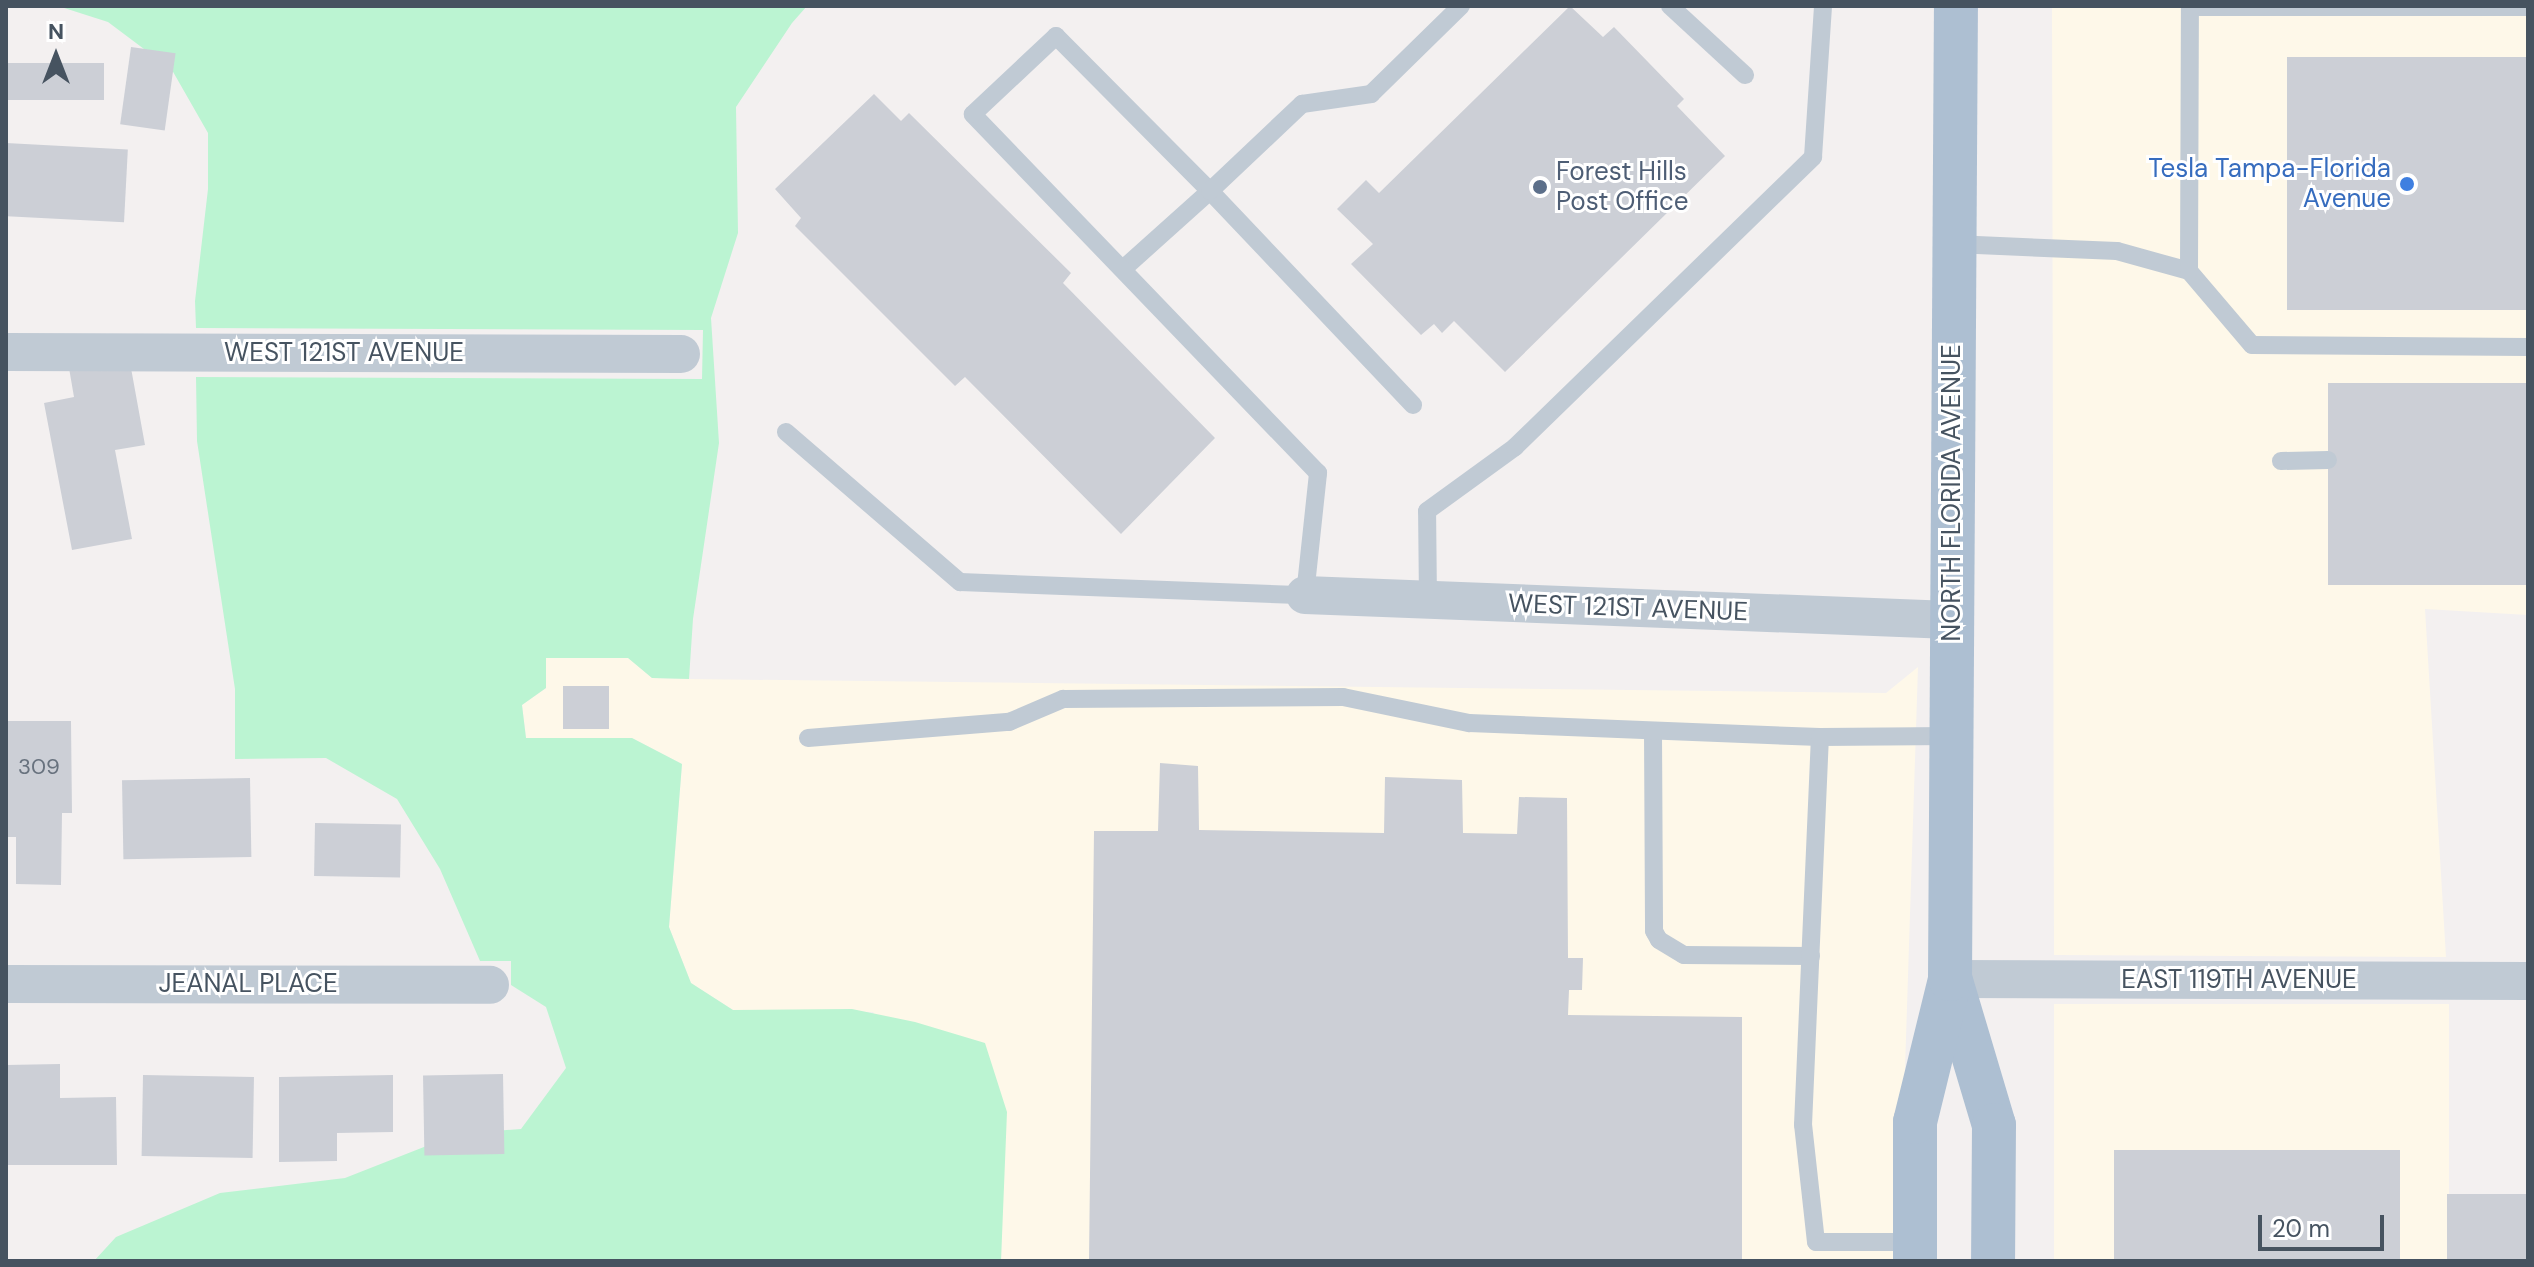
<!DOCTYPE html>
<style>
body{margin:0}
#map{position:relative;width:2534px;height:1267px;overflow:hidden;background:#f3f0f0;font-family:"DM Sans",sans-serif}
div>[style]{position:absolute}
.commercial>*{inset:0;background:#fef8e9;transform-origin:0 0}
.green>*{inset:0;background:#bbf4d2}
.building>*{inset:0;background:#cccfd6;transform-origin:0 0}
.lane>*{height:18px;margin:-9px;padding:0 9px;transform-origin:9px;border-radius:9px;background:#c0cad4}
.street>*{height:38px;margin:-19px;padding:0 19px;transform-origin:19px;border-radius:19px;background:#c0cad4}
.primary>*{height:44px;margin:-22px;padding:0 22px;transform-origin:22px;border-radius:22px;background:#adbfd2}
.dots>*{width:22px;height:22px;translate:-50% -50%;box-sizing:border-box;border:4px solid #fff;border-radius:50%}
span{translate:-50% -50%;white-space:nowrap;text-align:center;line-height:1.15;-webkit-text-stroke:6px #fff;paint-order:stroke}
.number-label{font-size:22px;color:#68727e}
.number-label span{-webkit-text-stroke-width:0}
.shop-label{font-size:26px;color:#366cbe}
.right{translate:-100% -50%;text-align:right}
.service-label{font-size:26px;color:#4e5e75}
.left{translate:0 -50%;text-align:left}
.street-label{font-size:26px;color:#465360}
.frame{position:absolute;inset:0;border:8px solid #465360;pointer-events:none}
.north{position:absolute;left:16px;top:16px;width:80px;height:80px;-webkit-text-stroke:6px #fff;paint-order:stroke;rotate:0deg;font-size:22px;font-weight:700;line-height:32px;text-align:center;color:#465360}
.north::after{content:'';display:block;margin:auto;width:28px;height:36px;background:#465360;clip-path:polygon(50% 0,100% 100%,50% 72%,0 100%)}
.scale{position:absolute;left:2258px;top:1215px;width:126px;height:36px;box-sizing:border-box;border:4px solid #465360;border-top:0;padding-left:10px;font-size:24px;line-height:28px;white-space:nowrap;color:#465360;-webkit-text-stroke:6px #fff;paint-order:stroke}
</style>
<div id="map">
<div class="commercial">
<i style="clip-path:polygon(2052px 6px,2528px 6px,2528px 615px,2425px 609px,2446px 957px,2054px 955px)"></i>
<i style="clip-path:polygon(546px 658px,629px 658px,652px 678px,689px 679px,1886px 693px,1918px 667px,1905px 1069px,1894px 1261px,1001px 1261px,1002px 1210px,873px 1012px,733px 1010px,691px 983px,669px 927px,682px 764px,632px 738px,526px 738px,522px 705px,546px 688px)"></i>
<i style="left:2054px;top:1004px;width:395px;height:257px"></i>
</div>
<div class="green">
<i style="clip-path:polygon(58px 6px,807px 6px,792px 23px,736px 107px,738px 233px,711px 318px,719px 443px,693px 619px,689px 679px,652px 678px,628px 658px,546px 658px,546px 688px,522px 705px,526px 738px,632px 738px,682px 764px,669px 927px,691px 983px,733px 1010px,852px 1009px,915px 1022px,985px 1043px,1007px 1112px,1001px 1261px,94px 1261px,116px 1237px,220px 1193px,345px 1178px,457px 1134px,521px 1129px,566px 1068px,546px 1007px,511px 985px,511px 961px,480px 961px,440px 869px,397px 799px,326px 758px,235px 759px,235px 689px,197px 441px,196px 377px,702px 379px,703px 330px,196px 328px,195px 301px,208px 189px,208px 133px,172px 70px,108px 22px)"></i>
</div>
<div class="building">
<i style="clip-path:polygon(1570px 6px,1603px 37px,1614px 27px,1684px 99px,1677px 106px,1725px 156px,1505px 372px,1454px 321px,1442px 333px,1434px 324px,1421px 335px,1351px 264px,1373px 244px,1337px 209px,1366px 180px,1379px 193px)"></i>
<i style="left:131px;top:47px;width:45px;height:78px;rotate:8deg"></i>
<i style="left:2287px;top:57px;width:241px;height:253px"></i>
<i style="left:104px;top:63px;width:37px;height:98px;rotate:90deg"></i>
<i style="clip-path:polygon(874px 94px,901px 121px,909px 113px,1071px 273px,1063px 283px,1215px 438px,1121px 534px,965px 377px,955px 386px,795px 226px,801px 218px,775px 189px)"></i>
<i style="left:6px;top:143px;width:122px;height:73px;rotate:3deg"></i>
<i style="clip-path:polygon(129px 357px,145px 445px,115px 450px,132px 539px,72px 550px,44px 403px,74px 397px,69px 368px)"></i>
<i style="left:2328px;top:383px;width:200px;height:202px"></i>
<i style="left:563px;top:686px;width:46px;height:43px"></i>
<i style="clip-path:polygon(6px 721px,71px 721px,72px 813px,62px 813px,61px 885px,16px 884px,16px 837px,6px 837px)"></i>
<i style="clip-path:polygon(1160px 763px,1198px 766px,1199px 830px,1384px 833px,1385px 777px,1462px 780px,1463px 833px,1517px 834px,1519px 797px,1567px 798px,1568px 958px,1583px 958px,1582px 990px,1569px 990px,1568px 1015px,1742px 1017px,1742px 1261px,1089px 1261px,1094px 831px,1158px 831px)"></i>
<i style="left:250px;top:778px;width:79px;height:128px;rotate:89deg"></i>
<i style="left:315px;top:823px;width:86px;height:53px;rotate:1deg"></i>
<i style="clip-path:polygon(60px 1064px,60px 1098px,116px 1097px,117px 1165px,6px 1165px,6px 1065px)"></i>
<i style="left:503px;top:1074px;width:80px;height:80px;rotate:89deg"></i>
<i style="left:143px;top:1075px;width:111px;height:81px;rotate:1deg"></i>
<i style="clip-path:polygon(393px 1075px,393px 1132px,337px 1133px,337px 1161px,279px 1162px,279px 1077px)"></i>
<i style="left:2114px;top:1150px;width:286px;height:111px"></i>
<i style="left:2447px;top:1194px;width:81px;height:67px"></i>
</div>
<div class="lane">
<i style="left:1670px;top:6px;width:102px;rotate:42.6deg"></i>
<i style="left:1954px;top:244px;width:163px;rotate:2.5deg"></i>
<i style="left:2117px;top:251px;width:75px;rotate:15.5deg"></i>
<i style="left:2189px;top:271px;width:97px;rotate:49.6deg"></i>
<i style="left:2252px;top:345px;width:276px;rotate:0.4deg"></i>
<i style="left:1123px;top:269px;width:117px;rotate:-41.9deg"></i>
<i style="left:1210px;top:191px;width:295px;rotate:46.5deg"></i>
<i style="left:2189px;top:271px;width:264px;rotate:-89.8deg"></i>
<i style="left:2190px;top:7px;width:338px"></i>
<i style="left:786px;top:432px;width:230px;rotate:40.8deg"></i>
<i style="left:960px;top:582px;width:345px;rotate:2.2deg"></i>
<i style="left:1305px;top:595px;width:123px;rotate:-83.9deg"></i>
<i style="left:1318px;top:473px;width:498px;rotate:-133.9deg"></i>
<i style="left:973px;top:114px;width:114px;rotate:-43.2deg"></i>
<i style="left:1056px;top:36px;width:218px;rotate:45.2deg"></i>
<i style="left:1210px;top:191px;width:127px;rotate:-43.4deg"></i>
<i style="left:1302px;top:104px;width:70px;rotate:-8.2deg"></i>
<i style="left:1371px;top:94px;width:126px;rotate:-44.4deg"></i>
<i style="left:2281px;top:461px;width:47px;rotate:-1.2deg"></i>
<i style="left:1428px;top:600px;width:89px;rotate:-90.6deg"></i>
<i style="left:1427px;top:511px;width:109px;rotate:-36deg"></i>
<i style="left:1515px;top:447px;width:416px;rotate:-44.2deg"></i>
<i style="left:1813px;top:157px;width:151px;rotate:-86.2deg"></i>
<i style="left:1653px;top:732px;width:199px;rotate:89.7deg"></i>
<i style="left:1654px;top:931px;width:10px;rotate:61deg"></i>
<i style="left:1659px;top:940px;width:29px;rotate:31deg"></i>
<i style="left:1684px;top:955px;width:127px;rotate:0.5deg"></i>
<i style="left:808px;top:738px;width:202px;rotate:-4.6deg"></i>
<i style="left:1009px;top:722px;width:59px;rotate:-23.1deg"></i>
<i style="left:1063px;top:699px;width:280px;rotate:-0.4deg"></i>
<i style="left:1343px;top:697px;width:129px;rotate:11.7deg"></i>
<i style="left:1469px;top:723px;width:351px;rotate:2.3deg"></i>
<i style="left:1915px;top:1242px;width:99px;rotate:180deg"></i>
<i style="left:1816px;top:1242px;width:118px;rotate:-96.3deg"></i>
<i style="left:1803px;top:1125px;width:388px;rotate:-87.5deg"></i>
<i style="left:1820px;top:737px;width:130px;rotate:-0.4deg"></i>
</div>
<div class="street">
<i style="left:6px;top:352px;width:675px;rotate:0.17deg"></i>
<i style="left:1305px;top:595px;width:646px;rotate:2.22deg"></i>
<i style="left:1950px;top:979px;width:578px;rotate:0.2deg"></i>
<i style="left:6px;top:984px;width:484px;rotate:0.1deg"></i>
</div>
<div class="primary">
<i style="left:1951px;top:981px;width:150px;rotate:73.4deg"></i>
<i style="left:1994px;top:1125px;width:136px;rotate:90.4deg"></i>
<i style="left:1915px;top:1261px;width:139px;rotate:-90deg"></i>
<i style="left:1915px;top:1122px;width:147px;rotate:-76.2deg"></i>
<i style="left:1950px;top:979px;width:973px;rotate:-89.65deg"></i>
</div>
<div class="dots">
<i style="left:2407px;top:184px;background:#3f7fe0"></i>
<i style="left:1540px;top:187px;background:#5c6f8a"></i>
</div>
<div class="number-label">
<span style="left:39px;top:767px">309</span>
</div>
<div class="shop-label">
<span class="right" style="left:2391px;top:184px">Tesla Tampa-Florida<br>Avenue</span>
</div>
<div class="service-label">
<span class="left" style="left:1556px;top:187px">Forest Hills<br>Post Office</span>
</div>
<div class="street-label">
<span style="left:344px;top:353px">WEST 121ST AVENUE</span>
<span style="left:1952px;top:493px;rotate:-90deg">NORTH FLORIDA AVENUE</span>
<span style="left:1628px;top:608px;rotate:2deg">WEST 121ST AVENUE</span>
<span style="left:2239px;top:980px">EAST 119TH AVENUE</span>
<span style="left:248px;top:984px">JEANAL PLACE</span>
</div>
<div class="frame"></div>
<div class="north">N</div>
<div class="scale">20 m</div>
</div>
